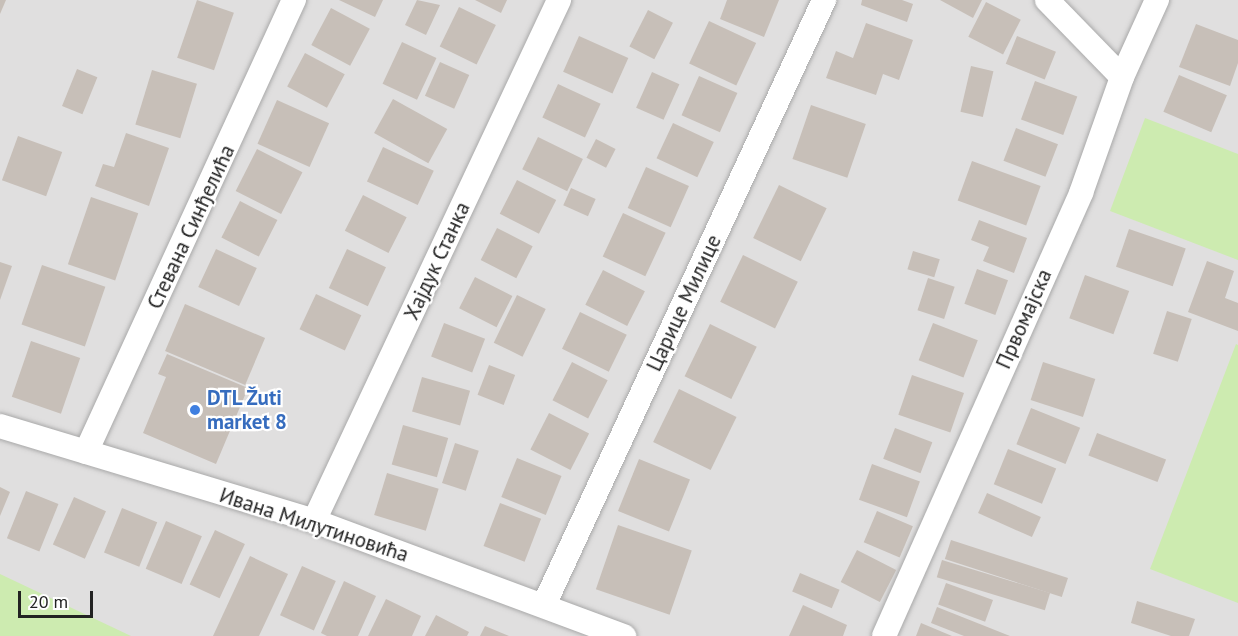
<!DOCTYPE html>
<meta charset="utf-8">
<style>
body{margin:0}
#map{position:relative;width:1238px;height:636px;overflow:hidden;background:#f2efe9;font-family:"PT Sans",sans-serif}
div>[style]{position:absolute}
.residential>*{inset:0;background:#e0dfdf;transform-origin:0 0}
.grass>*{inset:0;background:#cdebb0}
.building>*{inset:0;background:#c7bfb8;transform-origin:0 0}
.roads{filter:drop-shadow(0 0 2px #a9a9a9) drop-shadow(0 0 2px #a9a9a9)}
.minor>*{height:24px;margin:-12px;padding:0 12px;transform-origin:12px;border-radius:12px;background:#fff}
.dots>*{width:16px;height:16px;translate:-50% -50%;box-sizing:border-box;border:3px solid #fff;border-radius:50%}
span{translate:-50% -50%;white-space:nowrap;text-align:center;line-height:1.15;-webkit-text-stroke:4.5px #fff;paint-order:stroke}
.street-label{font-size:21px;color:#222}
.shop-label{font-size:21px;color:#366cbe;font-weight:700}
.left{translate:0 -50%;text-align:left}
.scale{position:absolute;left:18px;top:591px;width:75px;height:27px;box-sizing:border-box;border:3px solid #222;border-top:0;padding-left:8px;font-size:18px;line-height:21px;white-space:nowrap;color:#222;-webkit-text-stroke:4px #fff;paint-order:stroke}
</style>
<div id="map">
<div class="residential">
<i style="left:0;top:0;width:1238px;height:636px"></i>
</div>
<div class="grass">
<i style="clip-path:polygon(1145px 118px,1238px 154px,1238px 260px,1110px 211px)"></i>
<i style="clip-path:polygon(1236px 344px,1238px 345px,1238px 603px,1150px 569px)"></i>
<i style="clip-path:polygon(0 574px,131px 636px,0 636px)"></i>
</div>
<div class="building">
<i style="clip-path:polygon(0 0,6px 0,0 14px)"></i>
<i style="left:197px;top:0;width:39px;height:61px;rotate:19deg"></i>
<i style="clip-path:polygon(339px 0,383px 0,375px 17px)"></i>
<i style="clip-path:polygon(417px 0,440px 5px,426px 35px,405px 25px)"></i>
<i style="clip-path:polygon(475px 0,507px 0,501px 13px)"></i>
<i style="clip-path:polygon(727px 0,779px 0,764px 37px,720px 19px)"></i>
<i style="clip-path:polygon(862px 0,902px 0,913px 4px,907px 22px,861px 5px)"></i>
<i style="clip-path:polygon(940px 0,982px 0,973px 18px)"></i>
<i style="left:986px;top:2px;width:39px;height:39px;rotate:27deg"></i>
<i style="left:459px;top:7px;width:41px;height:44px;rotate:26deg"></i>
<i style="left:331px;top:8px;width:44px;height:42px;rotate:28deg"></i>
<i style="left:648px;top:10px;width:28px;height:41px;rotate:27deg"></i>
<i style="left:709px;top:21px;width:52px;height:47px;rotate:25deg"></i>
<i style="clip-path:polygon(866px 23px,913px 40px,899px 80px,883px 74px,876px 95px,826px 78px,836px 51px,853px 58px)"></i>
<i style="clip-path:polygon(1196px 24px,1238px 40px,1238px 63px,1230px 86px,1179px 67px)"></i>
<i style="left:579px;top:36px;width:54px;height:39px;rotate:24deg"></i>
<i style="left:1017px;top:36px;width:42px;height:30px;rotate:22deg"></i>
<i style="left:402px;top:42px;width:38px;height:46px;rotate:25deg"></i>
<i style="left:305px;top:53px;width:45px;height:38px;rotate:28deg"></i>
<i style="left:440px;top:62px;width:32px;height:37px;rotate:24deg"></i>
<i style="left:971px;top:66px;width:23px;height:47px;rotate:13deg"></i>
<i style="left:77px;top:69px;width:22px;height:40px;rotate:22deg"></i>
<i style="left:152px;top:70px;width:47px;height:57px;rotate:17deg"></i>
<i style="left:652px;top:72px;width:30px;height:39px;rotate:24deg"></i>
<i style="left:1179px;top:75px;width:52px;height:40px;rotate:23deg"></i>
<i style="left:699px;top:76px;width:42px;height:43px;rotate:24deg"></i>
<i style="left:1035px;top:81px;width:45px;height:41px;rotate:20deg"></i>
<i style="left:558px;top:84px;width:47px;height:37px;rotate:25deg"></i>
<i style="left:393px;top:99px;width:62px;height:39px;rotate:29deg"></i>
<i style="left:277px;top:100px;width:57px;height:48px;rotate:24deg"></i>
<i style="left:811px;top:105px;width:58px;height:57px;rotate:19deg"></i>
<i style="left:673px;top:123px;width:45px;height:39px;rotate:25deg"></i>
<i style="left:1016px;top:128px;width:45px;height:35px;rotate:21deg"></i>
<i style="clip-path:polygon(126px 133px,169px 148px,149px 206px,95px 186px,103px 164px,114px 167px)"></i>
<i style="left:18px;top:136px;width:47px;height:47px;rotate:20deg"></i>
<i style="left:538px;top:137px;width:50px;height:36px;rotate:26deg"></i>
<i style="left:596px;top:139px;width:22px;height:21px;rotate:27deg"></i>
<i style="left:383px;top:147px;width:56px;height:38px;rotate:25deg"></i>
<i style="left:257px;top:149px;width:51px;height:47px;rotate:27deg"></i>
<i style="left:972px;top:161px;width:73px;height:42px;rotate:20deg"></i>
<i style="left:646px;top:167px;width:47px;height:45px;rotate:24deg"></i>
<i style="left:517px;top:180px;width:44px;height:38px;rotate:27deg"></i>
<i style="left:779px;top:185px;width:53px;height:59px;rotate:26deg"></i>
<i style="left:571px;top:188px;width:27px;height:19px;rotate:24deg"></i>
<i style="left:363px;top:195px;width:49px;height:40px;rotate:27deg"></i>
<i style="left:91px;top:197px;width:50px;height:71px;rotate:19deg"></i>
<i style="left:240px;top:201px;width:42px;height:41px;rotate:27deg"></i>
<i style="left:623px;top:213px;width:47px;height:48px;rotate:25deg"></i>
<i style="clip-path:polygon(979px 220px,1027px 238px,1014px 273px,983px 261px,989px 247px,971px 240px)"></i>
<i style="left:497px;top:228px;width:40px;height:36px;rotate:27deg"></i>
<i style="left:1129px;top:229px;width:60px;height:40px;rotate:19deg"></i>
<i style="left:216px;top:249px;width:45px;height:42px;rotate:25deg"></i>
<i style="left:347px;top:249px;width:43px;height:43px;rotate:25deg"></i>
<i style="left:913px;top:251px;width:28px;height:19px;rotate:17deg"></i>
<i style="left:743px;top:255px;width:61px;height:52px;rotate:26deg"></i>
<i style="clip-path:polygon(1207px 261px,1234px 271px,1225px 298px,1238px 303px,1238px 331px,1188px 312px)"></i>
<i style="clip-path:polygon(0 262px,12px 266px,0 300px)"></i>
<i style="left:42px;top:265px;width:67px;height:63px;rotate:19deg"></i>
<i style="left:977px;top:269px;width:33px;height:37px;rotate:20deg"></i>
<i style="left:603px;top:270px;width:47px;height:39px;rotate:27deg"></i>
<i style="left:1085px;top:275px;width:47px;height:46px;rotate:20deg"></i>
<i style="left:475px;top:277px;width:42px;height:35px;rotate:27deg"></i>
<i style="left:928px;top:278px;width:28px;height:34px;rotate:18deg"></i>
<i style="left:316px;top:294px;width:50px;height:39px;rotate:25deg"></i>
<i style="left:517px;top:295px;width:32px;height:53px;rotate:26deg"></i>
<i style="left:185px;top:304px;width:87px;height:51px;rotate:23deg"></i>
<i style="left:1167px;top:311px;width:26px;height:45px;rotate:18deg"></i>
<i style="left:580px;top:312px;width:52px;height:41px;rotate:26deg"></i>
<i style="left:444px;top:323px;width:44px;height:36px;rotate:21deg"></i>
<i style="left:933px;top:323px;width:48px;height:40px;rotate:21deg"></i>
<i style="left:710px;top:324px;width:52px;height:58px;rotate:26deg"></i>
<i style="left:31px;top:341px;width:52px;height:59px;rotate:19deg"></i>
<i style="clip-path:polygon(167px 354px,248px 388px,216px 464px,143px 433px,166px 377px,158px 374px)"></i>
<i style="left:572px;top:362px;width:40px;height:43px;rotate:27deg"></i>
<i style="left:1043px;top:362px;width:55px;height:40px;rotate:18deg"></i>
<i style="left:489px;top:365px;width:28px;height:32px;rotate:21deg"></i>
<i style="left:912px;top:375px;width:55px;height:42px;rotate:19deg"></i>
<i style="left:422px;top:377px;width:50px;height:36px;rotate:16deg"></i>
<i style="left:679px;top:389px;width:64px;height:59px;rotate:26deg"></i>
<i style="left:1031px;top:408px;width:53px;height:39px;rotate:22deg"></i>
<i style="left:549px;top:413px;width:45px;height:41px;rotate:27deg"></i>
<i style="left:403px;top:425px;width:47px;height:41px;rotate:16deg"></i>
<i style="left:895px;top:428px;width:40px;height:33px;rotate:21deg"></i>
<i style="left:1097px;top:433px;width:74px;height:24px;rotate:21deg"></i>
<i style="left:455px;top:443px;width:25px;height:42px;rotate:18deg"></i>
<i style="left:1008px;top:449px;width:52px;height:38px;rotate:22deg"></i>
<i style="left:517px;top:458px;width:48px;height:42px;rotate:22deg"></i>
<i style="left:639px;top:459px;width:55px;height:56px;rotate:22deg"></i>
<i style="left:872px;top:464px;width:51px;height:38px;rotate:20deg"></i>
<i style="left:387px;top:473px;width:54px;height:44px;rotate:17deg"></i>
<i style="clip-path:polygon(0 487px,10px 492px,0 516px)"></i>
<i style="left:26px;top:491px;width:35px;height:51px;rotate:22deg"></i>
<i style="left:987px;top:493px;width:59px;height:22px;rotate:24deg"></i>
<i style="left:74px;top:497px;width:35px;height:52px;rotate:24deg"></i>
<i style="left:500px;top:503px;width:44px;height:46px;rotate:21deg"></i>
<i style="left:122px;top:508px;width:38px;height:48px;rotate:22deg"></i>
<i style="left:877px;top:511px;width:39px;height:34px;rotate:23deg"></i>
<i style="left:166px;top:521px;width:39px;height:52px;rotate:23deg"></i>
<i style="left:618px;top:525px;width:78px;height:68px;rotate:19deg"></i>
<i style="left:215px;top:530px;width:33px;height:60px;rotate:25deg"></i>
<i style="left:951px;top:540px;width:123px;height:20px;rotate:18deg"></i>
<i style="left:857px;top:550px;width:44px;height:36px;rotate:27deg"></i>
<i style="clip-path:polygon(250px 556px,288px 574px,259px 636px,213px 636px)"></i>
<i style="left:942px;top:560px;width:113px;height:18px;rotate:17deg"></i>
<i style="left:302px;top:566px;width:37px;height:54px;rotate:24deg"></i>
<i style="left:800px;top:573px;width:43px;height:20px;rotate:23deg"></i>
<i style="clip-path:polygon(344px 581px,376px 596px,358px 636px,327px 636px,321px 633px)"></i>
<i style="left:946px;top:583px;width:50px;height:23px;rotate:20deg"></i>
<i style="clip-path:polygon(386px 599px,421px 616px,412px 636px,368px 636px)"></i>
<i style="clip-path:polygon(1137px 601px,1195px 619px,1189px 636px,1171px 636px,1131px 623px)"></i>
<i style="clip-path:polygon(803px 605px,847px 625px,843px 636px,789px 636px)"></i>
<i style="clip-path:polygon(937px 607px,1010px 636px,964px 636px,931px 623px)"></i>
<i style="clip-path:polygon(436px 615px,469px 632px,467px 636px,425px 636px)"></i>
<i style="clip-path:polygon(921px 623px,952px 636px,916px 636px)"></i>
<i style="clip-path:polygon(485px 626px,509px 636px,480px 636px)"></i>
</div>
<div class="roads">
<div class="minor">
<i style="left:1047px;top:0;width:107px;rotate:45.8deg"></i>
<i style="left:0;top:426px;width:328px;rotate:16.8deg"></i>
<i style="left:314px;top:521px;width:331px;rotate:20.4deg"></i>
<i style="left:86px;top:452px;width:498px;rotate:-65.3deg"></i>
<i style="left:314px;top:521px;width:576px;rotate:-64.81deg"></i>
<i style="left:544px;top:605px;width:667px;rotate:-65.16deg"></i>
<i style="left:884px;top:636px;width:485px;rotate:-66deg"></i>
<i style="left:1081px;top:193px;width:123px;rotate:-70.5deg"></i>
<i style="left:1122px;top:77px;width:85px;rotate:-65.6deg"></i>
</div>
</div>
<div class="dots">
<i style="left:195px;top:410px;background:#3f7fe0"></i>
</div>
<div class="street-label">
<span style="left:191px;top:227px;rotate:-65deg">Стевана Синђелића</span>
<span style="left:437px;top:261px;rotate:-65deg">Хајдук Станка</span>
<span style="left:684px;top:303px;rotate:-65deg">Царице Милице</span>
<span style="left:1024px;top:319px;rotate:-66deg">Првомајска</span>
<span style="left:314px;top:525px;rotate:18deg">Ивана Милутиновића</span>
</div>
<div class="shop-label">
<span class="left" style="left:207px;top:410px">DTL Žuti<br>market 8</span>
</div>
<div class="scale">20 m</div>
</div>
